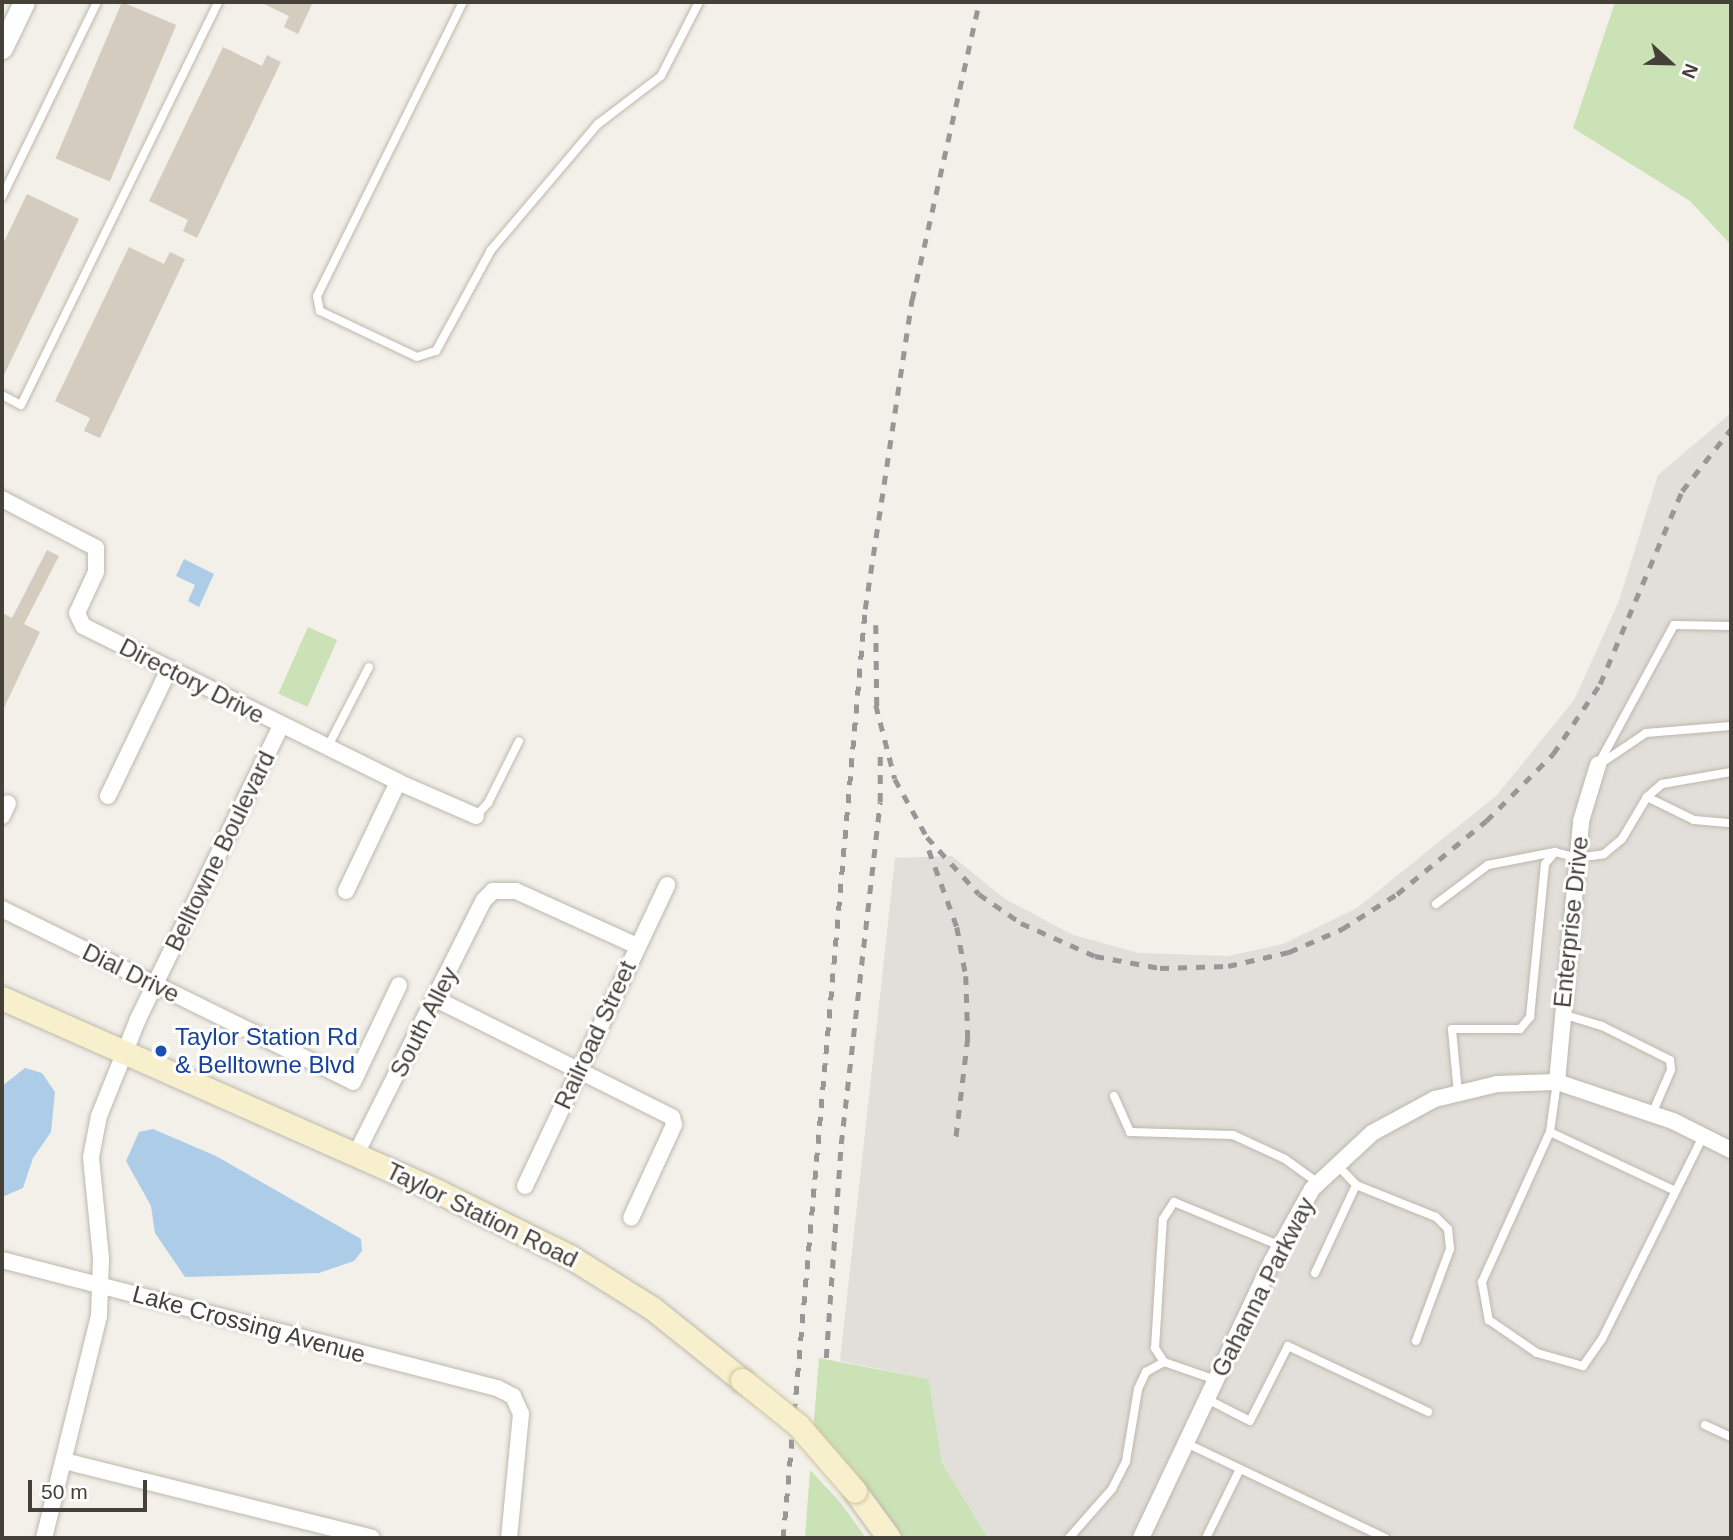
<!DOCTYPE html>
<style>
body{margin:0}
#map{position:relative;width:1733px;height:1540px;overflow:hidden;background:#f2f0e9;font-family:Helvetica,sans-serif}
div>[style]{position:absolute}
.industrial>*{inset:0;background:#e2dfda}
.green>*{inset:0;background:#cbe2b6;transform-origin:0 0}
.water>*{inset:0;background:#accce8}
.building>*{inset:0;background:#d3ccbf;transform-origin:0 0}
.roads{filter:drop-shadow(0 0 2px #bdb8ac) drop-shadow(0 0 2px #bdb8ac)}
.service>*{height:8px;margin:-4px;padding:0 4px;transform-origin:4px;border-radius:4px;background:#fff}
.minor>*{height:16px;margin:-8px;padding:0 8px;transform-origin:8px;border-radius:8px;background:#fff}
.tertiary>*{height:21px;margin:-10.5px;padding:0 10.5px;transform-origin:10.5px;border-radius:10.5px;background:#fff}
.secondary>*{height:23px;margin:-11.5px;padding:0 11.5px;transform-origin:11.5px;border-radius:11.5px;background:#f8f0cd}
.rail>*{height:4.5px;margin-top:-2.25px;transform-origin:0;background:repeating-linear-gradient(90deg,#979797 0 9px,transparent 0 18px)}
.bridges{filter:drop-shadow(0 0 2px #ccc49e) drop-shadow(0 0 2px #ccc49e)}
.secondary-bridge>*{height:23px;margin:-11.5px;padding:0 11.5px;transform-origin:11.5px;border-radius:11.5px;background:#f8f0cd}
.dots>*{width:19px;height:19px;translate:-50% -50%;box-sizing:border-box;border:4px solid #fff;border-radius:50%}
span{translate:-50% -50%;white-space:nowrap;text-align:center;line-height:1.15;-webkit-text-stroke:6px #fff;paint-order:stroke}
.street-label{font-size:24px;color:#454138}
.transit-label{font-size:24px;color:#164399}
.left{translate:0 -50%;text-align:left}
.frame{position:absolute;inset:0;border:4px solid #454138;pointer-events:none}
.north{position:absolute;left:1635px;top:28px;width:70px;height:70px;-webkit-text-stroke:5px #fff;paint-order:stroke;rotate:112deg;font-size:19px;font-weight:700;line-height:28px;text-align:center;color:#454138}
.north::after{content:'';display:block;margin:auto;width:24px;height:32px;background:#454138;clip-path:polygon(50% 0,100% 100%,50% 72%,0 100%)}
.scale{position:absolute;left:28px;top:1480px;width:119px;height:32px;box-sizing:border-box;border:4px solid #454138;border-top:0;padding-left:9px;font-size:21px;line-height:24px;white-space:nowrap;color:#454138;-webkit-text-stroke:5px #fff;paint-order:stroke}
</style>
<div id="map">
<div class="industrial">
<i style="clip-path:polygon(1731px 413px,1731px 1538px,988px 1538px,942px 1463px,929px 1379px,840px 1361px,895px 858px,952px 856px,1005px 899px,1073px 935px,1139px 953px,1228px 956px,1283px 944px,1357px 908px,1497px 795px,1574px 700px,1619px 601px,1658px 475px)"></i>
</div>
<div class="green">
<i style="clip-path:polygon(1615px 2px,1731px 2px,1731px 245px,1690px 201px,1573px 128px)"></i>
<i style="left:308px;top:627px;width:32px;height:73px;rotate:24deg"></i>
<i style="clip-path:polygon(819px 1358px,929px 1379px,942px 1463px,988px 1538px,899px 1538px,813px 1432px)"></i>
<i style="clip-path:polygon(810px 1470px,840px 1502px,866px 1538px,805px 1538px)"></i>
</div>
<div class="water">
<i style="clip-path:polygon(184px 559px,214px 574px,199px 607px,188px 601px,195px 585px,176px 576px)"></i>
<i style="clip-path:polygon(25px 1068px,42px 1073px,55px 1092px,51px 1132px,33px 1158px,23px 1188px,2px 1197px,2px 1086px)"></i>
<i style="clip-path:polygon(153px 1129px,216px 1156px,361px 1239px,362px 1251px,354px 1261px,319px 1273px,185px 1277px,155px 1233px,151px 1206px,126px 1161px,139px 1132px)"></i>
</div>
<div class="building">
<i style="left:122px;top:2px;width:59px;height:170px;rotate:23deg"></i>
<i style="clip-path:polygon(260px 2px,313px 2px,298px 34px,284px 27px,289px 16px)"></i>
<i style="clip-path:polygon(223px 47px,262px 66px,267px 55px,281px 62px,197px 238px,183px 231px,188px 220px,149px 201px)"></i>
<i style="clip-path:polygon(27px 194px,79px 219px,2px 379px,2px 246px)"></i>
<i style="clip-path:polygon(129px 247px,164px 264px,170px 252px,185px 259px,100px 438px,84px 431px,90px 418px,55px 401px)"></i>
<i style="clip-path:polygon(47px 550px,59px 556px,24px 624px,40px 632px,2px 712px,2px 613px,12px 618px)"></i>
</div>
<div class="roads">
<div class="service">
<i style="left:463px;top:2px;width:328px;rotate:116.4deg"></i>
<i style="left:317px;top:296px;width:15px;rotate:79deg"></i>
<i style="left:320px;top:311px;width:107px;rotate:25.4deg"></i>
<i style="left:417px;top:357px;width:20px;rotate:-18deg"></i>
<i style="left:436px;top:351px;width:115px;rotate:-61.4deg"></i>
<i style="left:491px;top:250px;width:165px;rotate:-49.7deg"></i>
<i style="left:598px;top:124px;width:79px;rotate:-37.3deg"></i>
<i style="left:661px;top:76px;width:83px;rotate:-62.8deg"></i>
<i style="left:2px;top:197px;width:217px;rotate:-64deg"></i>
<i style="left:2px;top:395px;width:21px;rotate:28deg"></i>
<i style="left:21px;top:405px;width:449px;rotate:-63.9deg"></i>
<i style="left:327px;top:748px;width:91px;rotate:-62.6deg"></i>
<i style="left:1600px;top:764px;width:55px;rotate:-34deg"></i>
<i style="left:1646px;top:733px;width:85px;rotate:-4.7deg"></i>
<i style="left:1598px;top:765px;width:159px;rotate:-61.5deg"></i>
<i style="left:1674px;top:625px;width:57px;rotate:1deg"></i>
<i style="left:1647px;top:797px;width:52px;rotate:26.1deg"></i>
<i style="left:1694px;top:820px;width:37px;rotate:5deg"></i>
<i style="left:476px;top:816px;width:18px;rotate:-47deg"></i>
<i style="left:488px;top:803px;width:69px;rotate:-63.4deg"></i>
<i style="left:1436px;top:904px;width:65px;rotate:-36.9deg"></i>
<i style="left:1488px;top:865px;width:68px;rotate:-11deg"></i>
<i style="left:1562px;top:1014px;width:42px;rotate:16.7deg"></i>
<i style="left:1602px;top:1026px;width:76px;rotate:26.6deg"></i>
<i style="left:1670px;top:1060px;width:10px;rotate:84deg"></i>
<i style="left:1671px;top:1070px;width:48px;rotate:113.4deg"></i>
<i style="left:1557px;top:1082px;width:50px;rotate:98deg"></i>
<i style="left:1550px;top:1132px;width:165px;rotate:114.4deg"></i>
<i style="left:1482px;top:1282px;width:39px;rotate:80deg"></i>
<i style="left:1489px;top:1320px;width:58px;rotate:34.5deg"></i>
<i style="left:1537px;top:1353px;width:48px;rotate:15.8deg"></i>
<i style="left:1583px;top:1366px;width:33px;rotate:-55deg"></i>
<i style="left:1602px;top:1339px;width:227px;rotate:-63.5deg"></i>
<i style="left:1458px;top:1093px;width:64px;rotate:-95.4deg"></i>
<i style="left:1452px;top:1029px;width:68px"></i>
<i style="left:1520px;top:1029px;width:16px;rotate:-50deg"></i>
<i style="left:1530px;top:1017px;width:154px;rotate:-84.4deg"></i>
<i style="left:1545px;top:864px;width:16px;rotate:-50deg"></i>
<i style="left:1555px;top:852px;width:23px;rotate:15deg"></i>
<i style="left:1577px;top:858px;width:27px;rotate:-8deg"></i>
<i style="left:1604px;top:854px;width:23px;rotate:-40deg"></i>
<i style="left:1622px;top:839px;width:49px;rotate:-59.2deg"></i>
<i style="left:1647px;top:797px;width:20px;rotate:-41deg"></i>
<i style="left:1662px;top:784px;width:70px;rotate:-9.9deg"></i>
<i style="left:1114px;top:1096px;width:39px;rotate:66deg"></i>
<i style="left:1130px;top:1132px;width:103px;rotate:1.7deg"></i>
<i style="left:1233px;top:1135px;width:57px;rotate:24.8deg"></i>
<i style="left:1285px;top:1159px;width:41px;rotate:36deg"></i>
<i style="left:1550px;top:1132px;width:136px;rotate:25.2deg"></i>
<i style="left:1337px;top:1165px;width:28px;rotate:46deg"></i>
<i style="left:1356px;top:1185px;width:86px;rotate:21.8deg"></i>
<i style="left:1436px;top:1217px;width:17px;rotate:45deg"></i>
<i style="left:1448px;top:1229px;width:20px;rotate:84deg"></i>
<i style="left:1450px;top:1249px;width:98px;rotate:110.3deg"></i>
<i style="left:1315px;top:1273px;width:97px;rotate:-65deg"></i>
<i style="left:1216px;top:1380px;width:55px;rotate:-160.9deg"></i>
<i style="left:1164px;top:1362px;width:17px;rotate:-123deg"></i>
<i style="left:1155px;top:1348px;width:129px;rotate:-86.5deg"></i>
<i style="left:1163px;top:1219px;width:20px;rotate:-57deg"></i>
<i style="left:1174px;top:1202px;width:116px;rotate:22.4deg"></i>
<i style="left:1207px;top:1399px;width:48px;rotate:27.1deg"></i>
<i style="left:1250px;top:1421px;width:84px;rotate:-63.1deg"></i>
<i style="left:1288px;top:1346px;width:155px;rotate:25.2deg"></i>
<i style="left:1705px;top:1425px;width:29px;rotate:25deg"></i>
<i style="left:1186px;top:1443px;width:221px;rotate:25.5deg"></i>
<i style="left:1069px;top:1538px;width:65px;rotate:-48.7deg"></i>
<i style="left:1112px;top:1489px;width:31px;rotate:-63deg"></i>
<i style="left:1126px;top:1461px;width:73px;rotate:-80.5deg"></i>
<i style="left:1138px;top:1389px;width:19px;rotate:-65deg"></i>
<i style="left:1146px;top:1372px;width:21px;rotate:-29deg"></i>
<i style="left:1206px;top:1538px;width:77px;rotate:-63.8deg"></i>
</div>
<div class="minor">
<i style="left:2px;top:499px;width:106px;rotate:27.5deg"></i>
<i style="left:96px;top:548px;width:24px;rotate:90deg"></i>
<i style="left:96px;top:572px;width:45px;rotate:114.9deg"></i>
<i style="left:77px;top:613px;width:14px;rotate:65deg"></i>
<i style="left:83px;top:626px;width:352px;rotate:26.3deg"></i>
<i style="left:398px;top:782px;width:85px;rotate:23.6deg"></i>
<i style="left:108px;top:796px;width:141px;rotate:-64.3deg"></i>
<i style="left:2px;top:816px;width:14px;rotate:-65deg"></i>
<i style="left:346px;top:891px;width:121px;rotate:-64.5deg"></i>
<i style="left:2px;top:909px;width:391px;rotate:26.2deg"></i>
<i style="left:353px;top:1082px;width:107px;rotate:-64.6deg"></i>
<i style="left:436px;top:999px;width:264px;rotate:26.6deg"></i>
<i style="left:672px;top:1117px;width:8px;rotate:76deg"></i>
<i style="left:674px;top:1125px;width:102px;rotate:114.8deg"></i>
<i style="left:1557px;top:1082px;width:262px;rotate:-84.7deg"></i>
<i style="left:1581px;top:821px;width:59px;rotate:-73.1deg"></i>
<i style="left:356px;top:1154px;width:284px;rotate:-63.3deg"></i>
<i style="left:484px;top:900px;width:13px;rotate:-45deg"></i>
<i style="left:493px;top:891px;width:23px"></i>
<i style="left:516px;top:891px;width:133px;rotate:24.4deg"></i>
<i style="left:525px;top:1186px;width:333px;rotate:-64.7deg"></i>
<i style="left:2px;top:1260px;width:511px;rotate:14.5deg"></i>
<i style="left:497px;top:1388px;width:18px;rotate:27deg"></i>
<i style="left:513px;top:1396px;width:20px;rotate:66deg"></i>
<i style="left:521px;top:1414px;width:125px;rotate:95.5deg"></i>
<i style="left:64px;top:1461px;width:317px;rotate:14deg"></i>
<i style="left:44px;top:1538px;width:229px;rotate:-76.1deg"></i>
<i style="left:99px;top:1316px;width:58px;rotate:-88deg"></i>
<i style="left:101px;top:1258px;width:101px;rotate:-95.7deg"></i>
<i style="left:91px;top:1157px;width:42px;rotate:-79deg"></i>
<i style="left:99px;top:1116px;width:105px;rotate:-68.1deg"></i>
<i style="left:138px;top:1019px;width:326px;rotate:-64deg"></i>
<i style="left:1141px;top:1538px;width:306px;rotate:-64.7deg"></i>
<i style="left:1272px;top:1261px;width:82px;rotate:-60.9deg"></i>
<i style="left:1312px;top:1189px;width:82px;rotate:-43deg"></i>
<i style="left:1372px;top:1133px;width:72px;rotate:-28.4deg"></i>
<i style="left:1435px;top:1099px;width:64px;rotate:-13.6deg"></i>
<i style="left:1497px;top:1084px;width:60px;rotate:-1.9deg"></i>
<i style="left:1557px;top:1082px;width:122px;rotate:18.6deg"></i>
<i style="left:1673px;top:1121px;width:65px;rotate:26.6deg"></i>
</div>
<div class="tertiary">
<i style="left:2px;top:48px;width:51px;rotate:-64.4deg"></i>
</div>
<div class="secondary">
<i style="left:2px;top:998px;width:478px;rotate:23.9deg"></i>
<i style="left:439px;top:1192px;width:145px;rotate:26.2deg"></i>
<i style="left:569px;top:1256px;width:98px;rotate:32.1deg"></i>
<i style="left:652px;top:1308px;width:115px;rotate:38.7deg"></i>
<i style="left:855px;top:1491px;width:58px;rotate:54.1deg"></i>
</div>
</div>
<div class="rail">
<i style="left:876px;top:625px;width:87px;rotate:89.3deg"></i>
<i style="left:876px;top:705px;width:76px;rotate:75.6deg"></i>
<i style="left:895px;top:779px;width:66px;rotate:61.1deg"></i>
<i style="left:927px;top:837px;width:77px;rotate:47.6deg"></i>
<i style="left:979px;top:894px;width:51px;rotate:34.6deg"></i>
<i style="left:1021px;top:923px;width:81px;rotate:24deg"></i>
<i style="left:1095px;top:956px;width:66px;rotate:10.5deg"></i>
<i style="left:1160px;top:968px;width:68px;rotate:-1.7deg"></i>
<i style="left:1228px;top:966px;width:63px;rotate:-12.9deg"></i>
<i style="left:1289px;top:952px;width:58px;rotate:-23.5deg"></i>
<i style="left:1342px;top:929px;width:65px;rotate:-32.5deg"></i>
<i style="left:1397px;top:894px;width:115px;rotate:-39.4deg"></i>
<i style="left:1486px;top:821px;width:95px;rotate:-45deg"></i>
<i style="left:1553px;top:754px;width:84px;rotate:-56.1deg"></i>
<i style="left:1600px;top:684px;width:210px;rotate:-67deg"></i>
<i style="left:1682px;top:491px;width:79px;rotate:-51.7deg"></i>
<i style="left:929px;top:850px;width:82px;rotate:70deg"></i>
<i style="left:957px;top:927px;width:50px;rotate:79.6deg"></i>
<i style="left:966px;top:976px;width:62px;rotate:88.2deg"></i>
<i style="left:968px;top:1038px;width:101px;rotate:96.8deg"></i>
<i style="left:826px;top:1358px;width:215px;rotate:-86deg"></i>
<i style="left:841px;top:1144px;width:344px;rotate:-83.5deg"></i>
<i style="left:880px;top:802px;width:52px;rotate:-90deg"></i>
<i style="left:783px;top:1538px;width:933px;rotate:-84.96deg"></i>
<i style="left:865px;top:609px;width:313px;rotate:-81.4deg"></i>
<i style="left:912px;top:300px;width:305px;rotate:-77.3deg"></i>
</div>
<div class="bridges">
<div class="secondary-bridge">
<i style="left:742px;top:1380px;width:72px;rotate:38.8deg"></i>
<i style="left:798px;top:1425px;width:87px;rotate:49.2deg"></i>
</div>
</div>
<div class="dots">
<i style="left:161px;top:1051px;background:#1a4fb4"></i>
</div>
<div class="street-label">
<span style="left:192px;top:681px;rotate:27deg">Directory Drive</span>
<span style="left:220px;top:851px;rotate:-64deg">Belltowne Boulevard</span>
<span style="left:1571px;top:922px;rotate:-84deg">Enterprise Drive</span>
<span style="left:131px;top:973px;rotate:26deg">Dial Drive</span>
<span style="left:424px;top:1022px;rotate:-63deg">South Alley</span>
<span style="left:595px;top:1035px;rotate:-65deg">Railroad Street</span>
<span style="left:482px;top:1215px;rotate:26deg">Taylor Station Road</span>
<span style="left:1263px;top:1287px;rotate:-63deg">Gahanna Parkway</span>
<span style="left:249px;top:1324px;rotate:15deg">Lake Crossing Avenue</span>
</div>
<div class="transit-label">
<span class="left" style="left:175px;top:1051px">Taylor Station Rd<br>&amp; Belltowne Blvd</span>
</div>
<div class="frame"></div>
<div class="north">N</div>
<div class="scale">50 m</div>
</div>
